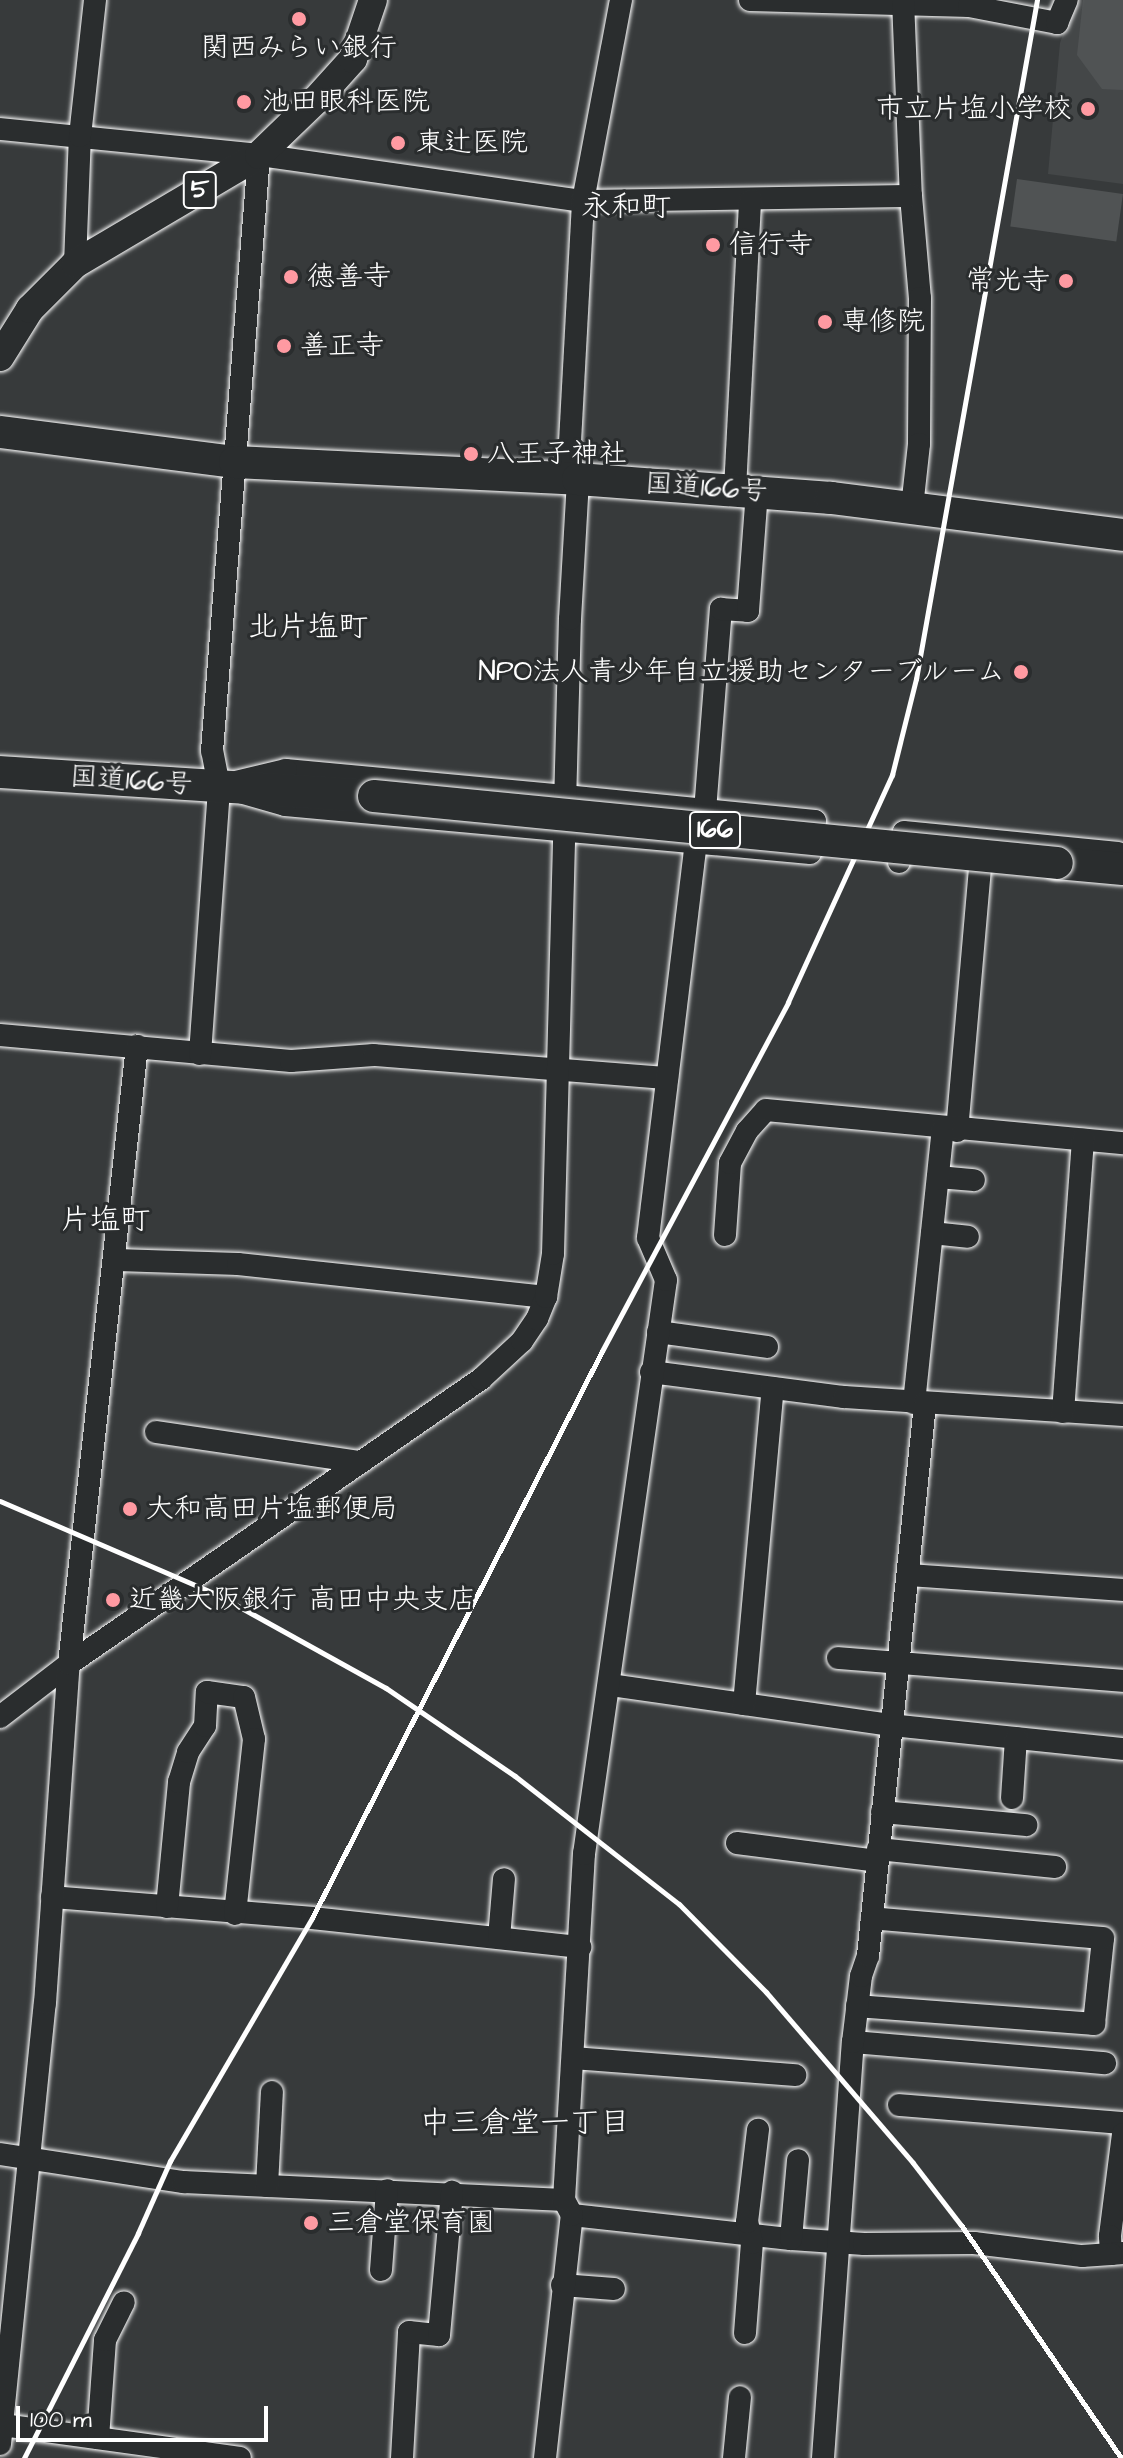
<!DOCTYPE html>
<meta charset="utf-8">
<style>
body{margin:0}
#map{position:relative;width:1123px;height:2458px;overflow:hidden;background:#373a3b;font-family:"Architects Daughter","Klee One",sans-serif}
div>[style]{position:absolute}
.built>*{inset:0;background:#444748}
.green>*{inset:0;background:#505354;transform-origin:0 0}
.roads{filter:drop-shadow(0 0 2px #fff) drop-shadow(0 0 2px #fff)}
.minor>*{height:22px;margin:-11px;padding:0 11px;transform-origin:11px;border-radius:11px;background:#2a2d2e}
.major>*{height:28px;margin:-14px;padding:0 14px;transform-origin:14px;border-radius:14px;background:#2a2d2e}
.highway>*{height:32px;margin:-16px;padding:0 16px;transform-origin:16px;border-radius:16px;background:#2a2d2e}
.rail>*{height:5px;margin:-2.5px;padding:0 2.5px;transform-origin:2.5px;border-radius:2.5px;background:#fff}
.bridges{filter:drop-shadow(0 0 2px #fff) drop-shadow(0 0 2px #fff)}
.highway-bridge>*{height:32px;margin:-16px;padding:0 16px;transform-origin:16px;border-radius:16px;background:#2a2d2e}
.dots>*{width:22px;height:22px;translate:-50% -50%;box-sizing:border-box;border:4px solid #2a2d2e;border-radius:50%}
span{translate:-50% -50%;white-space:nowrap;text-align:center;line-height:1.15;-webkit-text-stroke:6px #2a2d2e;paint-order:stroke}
.shield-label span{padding:2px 6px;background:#2a2d2e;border:2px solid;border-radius:6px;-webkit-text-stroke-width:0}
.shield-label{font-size:26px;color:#fff;font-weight:700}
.poi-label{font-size:28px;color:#fff}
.left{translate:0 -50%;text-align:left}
.right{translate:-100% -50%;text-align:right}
.street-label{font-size:28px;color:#fff}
.neighbourhood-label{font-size:30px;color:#fff}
.scale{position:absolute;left:16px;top:2406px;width:252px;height:36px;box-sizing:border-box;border:4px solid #fff;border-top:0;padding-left:10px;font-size:24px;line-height:28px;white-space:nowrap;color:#fff;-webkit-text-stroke:6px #2a2d2e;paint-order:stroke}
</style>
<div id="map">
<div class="built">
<i style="clip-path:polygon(1075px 0,1123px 0,1123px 184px,1048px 174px,1060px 43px)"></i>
</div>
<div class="green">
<i style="clip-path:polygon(1083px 0,1123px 0,1123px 90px,1102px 89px,1077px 55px)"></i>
<i style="left:1017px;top:179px;width:107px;height:48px;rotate:8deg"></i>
</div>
<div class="roads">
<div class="minor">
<i style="left:750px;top:0;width:219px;rotate:1.6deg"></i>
<i style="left:969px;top:6px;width:90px;rotate:10.9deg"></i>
<i style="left:1057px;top:23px;width:25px;rotate:-67deg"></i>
<i style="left:903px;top:0;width:196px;rotate:87.7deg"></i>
<i style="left:911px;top:196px;width:102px;rotate:85deg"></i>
<i style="left:920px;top:298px;width:146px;rotate:90.4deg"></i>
<i style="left:919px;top:444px;width:63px;rotate:96.3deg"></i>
<i style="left:0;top:129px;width:260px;rotate:5.7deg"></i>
<i style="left:259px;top:155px;width:327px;rotate:8.1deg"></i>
<i style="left:583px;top:201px;width:328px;rotate:-0.9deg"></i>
<i style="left:75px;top:264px;width:128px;rotate:-87.8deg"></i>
<i style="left:80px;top:136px;width:137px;rotate:-83.7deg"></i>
<i style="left:568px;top:479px;width:278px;rotate:-86.9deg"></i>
<i style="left:583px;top:201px;width:205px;rotate:-79.3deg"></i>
<i style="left:735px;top:489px;width:289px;rotate:-87deg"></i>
<i style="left:286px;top:770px;width:280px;rotate:5.3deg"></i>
<i style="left:565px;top:796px;width:251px;rotate:5.7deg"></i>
<i style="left:815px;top:821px;width:32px;rotate:99deg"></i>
<i style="left:810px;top:853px;width:527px;rotate:-174.78deg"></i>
<i style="left:285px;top:805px;width:69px;rotate:-163.9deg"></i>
<i style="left:219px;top:786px;width:69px;rotate:-13.4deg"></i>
<i style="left:705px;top:811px;width:203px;rotate:-85.5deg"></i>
<i style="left:721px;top:609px;width:27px;rotate:4deg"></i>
<i style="left:748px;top:611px;width:120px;rotate:-85.7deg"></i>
<i style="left:899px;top:862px;width:30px;rotate:-81deg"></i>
<i style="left:904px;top:832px;width:215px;rotate:5.6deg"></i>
<i style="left:0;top:1035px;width:292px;rotate:5.1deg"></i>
<i style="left:291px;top:1061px;width:83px;rotate:-4.1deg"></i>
<i style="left:374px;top:1055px;width:294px;rotate:4.5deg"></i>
<i style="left:200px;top:1054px;width:269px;rotate:-85.9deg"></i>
<i style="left:219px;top:786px;width:36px;rotate:-101deg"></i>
<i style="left:212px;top:751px;width:598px;rotate:-85.49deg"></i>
<i style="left:957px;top:1131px;width:264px;rotate:-85deg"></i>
<i style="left:938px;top:1177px;width:36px;rotate:5deg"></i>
<i style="left:932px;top:1233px;width:36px;rotate:6deg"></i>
<i style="left:725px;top:1235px;width:72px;rotate:-86deg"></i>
<i style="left:730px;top:1163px;width:36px;rotate:-62deg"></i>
<i style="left:747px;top:1131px;width:28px;rotate:-48deg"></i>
<i style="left:766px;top:1110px;width:359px;rotate:5.3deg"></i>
<i style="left:117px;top:1260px;width:121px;rotate:1.9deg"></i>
<i style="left:238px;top:1264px;width:310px;rotate:6.1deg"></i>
<i style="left:658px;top:1332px;width:110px;rotate:7.8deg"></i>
<i style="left:651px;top:1372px;width:195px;rotate:7.4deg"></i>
<i style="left:844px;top:1397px;width:280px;rotate:3.7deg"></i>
<i style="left:914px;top:1403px;width:276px;rotate:-84deg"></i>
<i style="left:1063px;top:1412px;width:273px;rotate:-85.8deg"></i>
<i style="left:156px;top:1432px;width:204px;rotate:8.4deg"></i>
<i style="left:909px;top:1575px;width:215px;rotate:4deg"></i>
<i style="left:838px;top:1658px;width:286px;rotate:4.6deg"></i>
<i style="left:610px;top:1685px;width:284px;rotate:8.1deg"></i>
<i style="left:891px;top:1725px;width:233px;rotate:5.9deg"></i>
<i style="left:744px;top:1704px;width:317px;rotate:-84.8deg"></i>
<i style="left:0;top:1717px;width:87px;rotate:-37.5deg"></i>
<i style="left:69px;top:1664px;width:501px;rotate:-34.67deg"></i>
<i style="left:481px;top:1379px;width:56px;rotate:-42.8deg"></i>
<i style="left:522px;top:1341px;width:27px;rotate:-56deg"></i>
<i style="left:537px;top:1319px;width:24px;rotate:-68deg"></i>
<i style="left:546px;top:1297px;width:44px;rotate:-80.8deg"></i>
<i style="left:553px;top:1254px;width:635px;rotate:-88.47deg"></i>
<i style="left:570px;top:619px;width:140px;rotate:-86.7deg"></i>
<i style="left:1012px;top:1798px;width:60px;rotate:-86.2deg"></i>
<i style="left:882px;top:1812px;width:145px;rotate:5.2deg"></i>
<i style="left:737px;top:1843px;width:141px;rotate:7.3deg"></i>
<i style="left:878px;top:1849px;width:178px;rotate:5.8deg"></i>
<i style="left:52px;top:1897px;width:261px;rotate:4.6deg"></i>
<i style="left:312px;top:1918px;width:270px;rotate:6.2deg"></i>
<i style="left:167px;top:1907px;width:126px;rotate:-84.5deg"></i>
<i style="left:179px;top:1782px;width:31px;rotate:-73deg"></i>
<i style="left:188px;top:1752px;width:31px;rotate:-57deg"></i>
<i style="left:205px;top:1726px;width:34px;rotate:-87deg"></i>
<i style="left:207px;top:1692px;width:37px;rotate:8deg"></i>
<i style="left:244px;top:1697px;width:43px;rotate:76.6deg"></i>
<i style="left:254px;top:1739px;width:176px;rotate:96.2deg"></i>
<i style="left:499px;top:1938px;width:59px;rotate:-85.2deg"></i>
<i style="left:857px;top:2006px;width:238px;rotate:4.3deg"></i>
<i style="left:1094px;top:2024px;width:86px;rotate:-84deg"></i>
<i style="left:1103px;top:1938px;width:232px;rotate:-175.1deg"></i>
<i style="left:853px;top:2042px;width:253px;rotate:4.8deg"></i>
<i style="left:573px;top:2058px;width:223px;rotate:4.4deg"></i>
<i style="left:899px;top:2105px;width:225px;rotate:4.6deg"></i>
<i style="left:1123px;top:2134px;width:103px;rotate:97.3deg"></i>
<i style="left:1110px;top:2236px;width:18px;rotate:87deg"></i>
<i style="left:1111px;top:2254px;width:12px;rotate:-5deg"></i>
<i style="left:0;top:2154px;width:186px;rotate:8.7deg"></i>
<i style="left:184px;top:2182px;width:380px;rotate:2.7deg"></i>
<i style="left:267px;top:2186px;width:94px;rotate:-87deg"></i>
<i style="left:572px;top:2215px;width:220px;rotate:6.3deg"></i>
<i style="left:791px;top:2239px;width:73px;rotate:3.9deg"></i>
<i style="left:864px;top:2244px;width:110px;rotate:-0.5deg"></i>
<i style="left:974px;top:2243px;width:109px;rotate:6.9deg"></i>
<i style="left:1082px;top:2256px;width:29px;rotate:-4deg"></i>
<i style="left:791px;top:2239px;width:79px;rotate:-84.9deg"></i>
<i style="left:381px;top:2270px;width:80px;rotate:-85.7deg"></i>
<i style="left:562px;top:2285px;width:52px;rotate:4.4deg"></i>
<i style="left:745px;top:2333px;width:90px;rotate:-85.6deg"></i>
<i style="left:752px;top:2243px;width:22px;rotate:-103deg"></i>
<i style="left:747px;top:2222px;width:93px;rotate:-83.2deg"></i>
<i style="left:0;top:2431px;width:11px;rotate:-27deg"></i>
<i style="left:10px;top:2426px;width:232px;rotate:7.9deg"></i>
<i style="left:98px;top:2438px;width:98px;rotate:-85.9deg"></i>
<i style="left:105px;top:2340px;width:42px;rotate:-63.4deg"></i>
<i style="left:0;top:2444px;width:443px;rotate:-84.2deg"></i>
<i style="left:45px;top:2003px;width:340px;rotate:-86deg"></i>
<i style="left:69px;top:1664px;width:622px;rotate:-83.72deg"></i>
<i style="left:402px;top:2458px;width:126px;rotate:-86.8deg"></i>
<i style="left:409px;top:2332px;width:30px;rotate:6deg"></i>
<i style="left:439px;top:2335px;width:144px;rotate:-84.8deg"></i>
<i style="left:545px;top:2458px;width:244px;rotate:-83.7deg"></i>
<i style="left:572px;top:2215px;width:17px;rotate:-118deg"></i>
<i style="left:564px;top:2200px;width:347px;rotate:-86.7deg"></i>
<i style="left:584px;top:1854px;width:580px;rotate:-81.87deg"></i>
<i style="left:666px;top:1280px;width:46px;rotate:-113.2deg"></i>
<i style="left:648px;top:1238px;width:398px;rotate:-83.1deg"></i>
<i style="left:734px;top:2458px;width:61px;rotate:-84.4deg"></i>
<i style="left:823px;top:2458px;width:417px;rotate:-85.9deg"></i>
<i style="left:853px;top:2042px;width:66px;rotate:-83.1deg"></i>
<i style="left:861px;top:1976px;width:21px;rotate:-71deg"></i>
<i style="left:868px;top:1956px;width:555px;rotate:-84.1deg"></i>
</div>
<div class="major">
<i style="left:0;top:357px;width:57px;rotate:-58deg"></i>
<i style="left:30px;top:309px;width:64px;rotate:-45deg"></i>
<i style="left:75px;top:264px;width:214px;rotate:-30.6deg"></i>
<i style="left:259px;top:155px;width:79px;rotate:-44deg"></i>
<i style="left:316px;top:100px;width:55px;rotate:-47.9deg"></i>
<i style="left:353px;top:59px;width:62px;rotate:-71.3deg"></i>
</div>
<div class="highway">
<i style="left:0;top:432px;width:237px;rotate:7.3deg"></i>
<i style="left:235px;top:462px;width:343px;rotate:2.8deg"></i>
<i style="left:578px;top:479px;width:254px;rotate:4.3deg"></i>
<i style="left:831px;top:498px;width:294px;rotate:7.2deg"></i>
<i style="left:0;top:772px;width:375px;rotate:3.7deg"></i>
<i style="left:1057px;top:863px;width:66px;rotate:5.2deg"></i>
</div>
</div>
<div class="rail">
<i style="left:0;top:1501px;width:237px;rotate:23.3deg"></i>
<i style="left:218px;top:1595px;width:192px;rotate:29deg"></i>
<i style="left:386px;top:1688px;width:156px;rotate:34.3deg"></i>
<i style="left:515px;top:1776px;width:208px;rotate:38deg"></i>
<i style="left:679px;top:1904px;width:124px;rotate:45.3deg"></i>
<i style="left:766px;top:1992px;width:225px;rotate:49.3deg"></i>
<i style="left:913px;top:2163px;width:78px;rotate:52.3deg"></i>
<i style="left:961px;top:2225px;width:283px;rotate:55.5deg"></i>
<i style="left:24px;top:2458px;width:252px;rotate:-63.1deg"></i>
<i style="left:138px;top:2233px;width:79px;rotate:-66deg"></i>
<i style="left:170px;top:2161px;width:281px;rotate:-59.7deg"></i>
<i style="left:312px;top:1918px;width:637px;rotate:-62.91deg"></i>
<i style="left:602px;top:1351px;width:395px;rotate:-61.9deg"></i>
<i style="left:788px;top:1002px;width:250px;rotate:-65.4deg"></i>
<i style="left:892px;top:775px;width:99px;rotate:-76deg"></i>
<i style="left:916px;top:679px;width:690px;rotate:-79.9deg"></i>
</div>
<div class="bridges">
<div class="highway-bridge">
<i style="left:374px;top:796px;width:686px;rotate:5.6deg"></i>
</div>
</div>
<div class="dots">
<i style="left:299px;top:19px;background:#ff9aa2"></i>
<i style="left:244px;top:102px;background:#ff9aa2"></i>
<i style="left:1088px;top:109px;background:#ff9aa2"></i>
<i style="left:398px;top:143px;background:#ff9aa2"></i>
<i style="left:713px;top:245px;background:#ff9aa2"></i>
<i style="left:291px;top:277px;background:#ff9aa2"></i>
<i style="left:1066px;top:281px;background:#ff9aa2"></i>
<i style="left:825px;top:322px;background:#ff9aa2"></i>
<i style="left:284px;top:346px;background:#ff9aa2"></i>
<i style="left:471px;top:454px;background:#ff9aa2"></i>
<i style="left:1021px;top:672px;background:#ff9aa2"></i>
<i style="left:130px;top:1509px;background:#ff9aa2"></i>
<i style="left:113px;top:1600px;background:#ff9aa2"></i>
<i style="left:311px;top:2223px;background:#ff9aa2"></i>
</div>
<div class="shield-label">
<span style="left:200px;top:190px">5</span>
<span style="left:715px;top:830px">166</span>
</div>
<div class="poi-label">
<span style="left:299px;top:48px">関西みらい銀行</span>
<span class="left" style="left:262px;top:102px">池田眼科医院</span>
<span class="right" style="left:1072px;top:109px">市立片塩小学校</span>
<span class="left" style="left:416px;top:143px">東辻医院</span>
<span class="left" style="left:729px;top:245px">信行寺</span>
<span class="left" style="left:307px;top:277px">徳善寺</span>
<span class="right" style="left:1050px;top:281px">常光寺</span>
<span class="left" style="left:841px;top:322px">専修院</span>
<span class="left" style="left:300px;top:346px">善正寺</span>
<span class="left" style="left:487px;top:454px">八王子神社</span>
<span class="right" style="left:1005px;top:672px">NPO法人青少年自立援助センターブルーム</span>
<span class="left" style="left:146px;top:1509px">大和高田片塩郵便局</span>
<span class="left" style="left:129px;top:1600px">近畿大阪銀行 高田中央支店</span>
<span class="left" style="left:327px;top:2223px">三倉堂保育園</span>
</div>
<div class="street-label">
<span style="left:706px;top:488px;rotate:4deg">国道166号</span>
<span style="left:131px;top:781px;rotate:4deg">国道166号</span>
</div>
<div class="neighbourhood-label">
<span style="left:626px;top:207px">永和町</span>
<span style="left:308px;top:627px">北片塩町</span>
<span style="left:105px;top:1220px">片塩町</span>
<span style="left:525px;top:2123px">中三倉堂一丁目</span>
</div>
<div class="scale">100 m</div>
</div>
